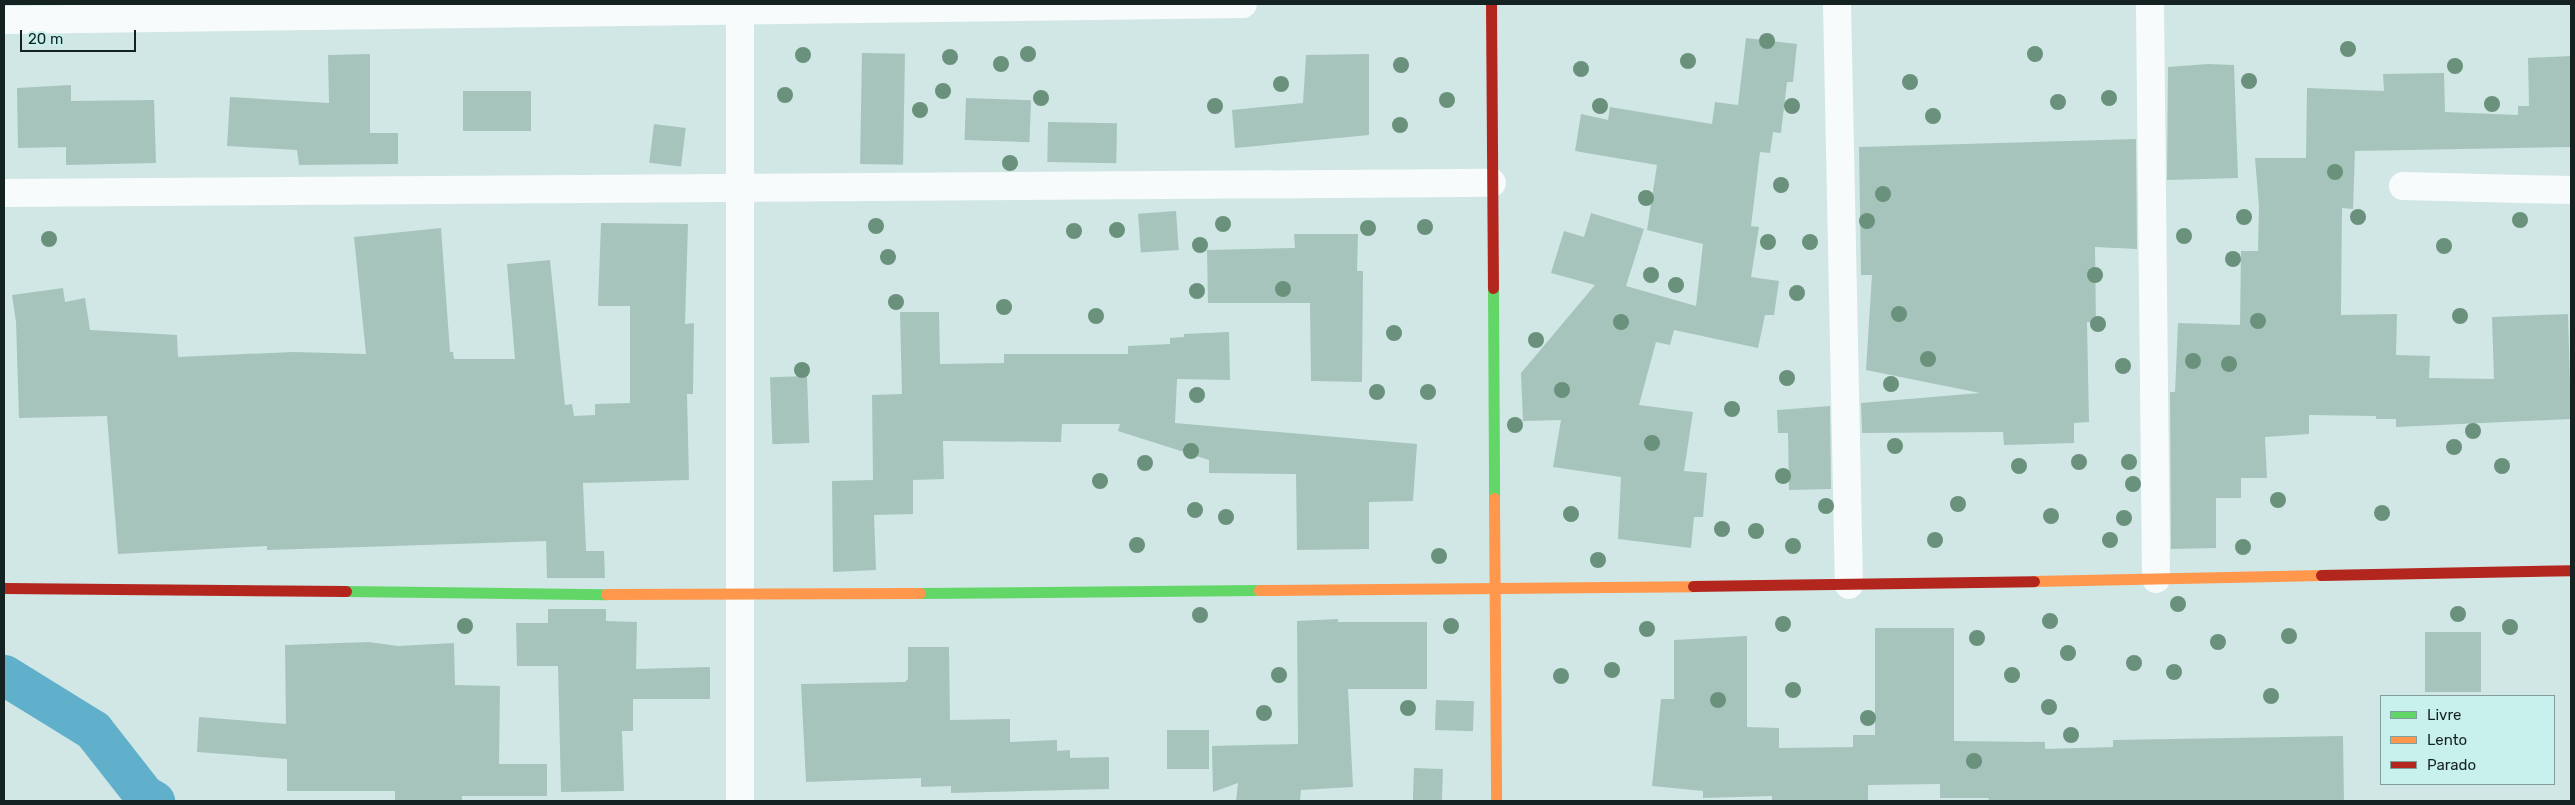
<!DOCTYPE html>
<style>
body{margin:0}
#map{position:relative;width:2575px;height:805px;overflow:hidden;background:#d1e7e5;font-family:Rubik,sans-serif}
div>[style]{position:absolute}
.canal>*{height:41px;margin:-20.5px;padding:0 20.5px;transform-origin:20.5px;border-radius:20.5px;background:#61b0cb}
.building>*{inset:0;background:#a6c4bc;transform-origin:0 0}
.street>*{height:28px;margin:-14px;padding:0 14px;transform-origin:14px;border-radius:14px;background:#f8fbfb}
.fast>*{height:11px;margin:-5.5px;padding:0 5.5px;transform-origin:5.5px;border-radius:5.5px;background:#63d668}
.slow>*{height:11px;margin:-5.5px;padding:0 5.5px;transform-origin:5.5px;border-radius:5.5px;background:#ff974d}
.jam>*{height:11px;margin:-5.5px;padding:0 5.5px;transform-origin:5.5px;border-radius:5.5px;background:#b3261e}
.trees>*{width:16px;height:16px;margin:-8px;border-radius:50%;background:#6a917c}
span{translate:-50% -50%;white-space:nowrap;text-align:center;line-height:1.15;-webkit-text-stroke:4px #c8f0ec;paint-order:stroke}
.frame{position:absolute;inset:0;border:5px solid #142322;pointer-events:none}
.legend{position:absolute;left:2380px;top:695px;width:175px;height:90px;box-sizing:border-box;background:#c8f0ec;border:1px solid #809e9b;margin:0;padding:6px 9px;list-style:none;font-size:15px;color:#142322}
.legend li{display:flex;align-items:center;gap:10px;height:25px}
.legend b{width:25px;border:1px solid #809e9b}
.scale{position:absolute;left:20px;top:30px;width:116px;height:22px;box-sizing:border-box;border:2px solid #142322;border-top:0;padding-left:6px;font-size:15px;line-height:18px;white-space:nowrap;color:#142322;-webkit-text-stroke:4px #c8f0ec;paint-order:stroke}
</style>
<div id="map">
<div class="canal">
<i style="left:4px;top:675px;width:105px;rotate:31.7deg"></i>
<i style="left:93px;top:730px;width:83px;rotate:51.9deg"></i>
<i style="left:144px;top:795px;width:12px;rotate:31deg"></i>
</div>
<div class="building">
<i style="clip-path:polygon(1746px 38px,1797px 44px,1793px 82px,1787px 82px,1781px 133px,1773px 132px,1770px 153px,1760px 152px,1751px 226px,1759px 227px,1751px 277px,1779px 281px,1774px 315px,1765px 315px,1758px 348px,1674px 330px,1670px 345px,1656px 342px,1639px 405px,1693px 412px,1684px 471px,1707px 473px,1703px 517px,1694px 517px,1691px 548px,1618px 539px,1621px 477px,1553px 467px,1561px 420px,1523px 421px,1521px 373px,1595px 285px,1551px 273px,1564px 231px,1584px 237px,1591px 213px,1644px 229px,1626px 286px,1696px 306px,1703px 244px,1647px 230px,1657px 165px,1575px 151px,1581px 114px,1608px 120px,1610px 107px,1712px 124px,1715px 102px,1738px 105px)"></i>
<i style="left:862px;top:53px;width:43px;height:111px;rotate:1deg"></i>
<i style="clip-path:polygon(370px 54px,370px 133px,398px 133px,398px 164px,299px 165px,297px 150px,227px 146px,230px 97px,329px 103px,328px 55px)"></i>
<i style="clip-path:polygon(1369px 54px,1369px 135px,1235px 148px,1232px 110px,1303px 103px,1306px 55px)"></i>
<i style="clip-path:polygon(2571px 56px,2571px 147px,2355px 151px,2353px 209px,2342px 208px,2341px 315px,2397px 314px,2396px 355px,2430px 356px,2429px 378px,2494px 379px,2492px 317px,2568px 314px,2571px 419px,2396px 427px,2396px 419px,2376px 419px,2376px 416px,2309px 415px,2309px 434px,2265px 437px,2267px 478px,2241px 478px,2241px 498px,2216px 498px,2216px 548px,2171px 549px,2170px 392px,2175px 392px,2178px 323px,2240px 325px,2241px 251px,2258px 251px,2259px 207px,2255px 158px,2306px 158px,2307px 88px,2384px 91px,2383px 74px,2444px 73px,2445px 112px,2518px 115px,2518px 106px,2529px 106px,2528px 58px)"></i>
<i style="clip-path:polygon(2208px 64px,2234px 65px,2238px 178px,2167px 180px,2168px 67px)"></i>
<i style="clip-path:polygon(71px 85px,71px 101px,154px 100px,156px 163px,66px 165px,66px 147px,18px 148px,17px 88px)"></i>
<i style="left:463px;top:91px;width:68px;height:40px"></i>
<i style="left:966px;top:98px;width:65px;height:42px;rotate:2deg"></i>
<i style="left:1048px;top:122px;width:69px;height:40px;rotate:1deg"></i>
<i style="left:654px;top:124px;width:32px;height:39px;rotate:7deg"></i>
<i style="clip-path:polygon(2136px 139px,2137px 249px,2095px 247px,2096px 323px,2087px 322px,2089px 422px,2074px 423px,2074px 443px,2004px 445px,2003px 432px,1862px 433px,1861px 403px,1980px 393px,1866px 370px,1872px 275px,1861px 275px,1859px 147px)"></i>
<i style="left:1176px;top:211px;width:39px;height:38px;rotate:86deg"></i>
<i style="clip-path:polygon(601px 223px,688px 224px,685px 324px,694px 323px,693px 394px,687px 394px,689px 480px,583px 483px,586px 551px,604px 551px,605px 578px,547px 578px,546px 541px,267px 550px,267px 546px,118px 554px,107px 416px,19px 418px,16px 322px,12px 295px,63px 288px,65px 302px,85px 298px,90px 330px,177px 335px,178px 357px,293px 352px,366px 354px,354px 237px,441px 228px,450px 352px,453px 352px,454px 359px,515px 359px,507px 264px,550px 260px,565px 405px,572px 404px,574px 416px,595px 415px,595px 404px,630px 403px,630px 306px,598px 306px)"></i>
<i style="clip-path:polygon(1294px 234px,1358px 234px,1357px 271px,1363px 271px,1362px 382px,1311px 381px,1310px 303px,1208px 303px,1207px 250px,1295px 248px)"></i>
<i style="clip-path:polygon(900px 312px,939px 312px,940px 364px,1004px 363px,1004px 354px,1128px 354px,1128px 346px,1170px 344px,1170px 338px,1184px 337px,1184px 334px,1229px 332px,1230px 380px,1177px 379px,1175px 423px,1417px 444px,1413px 501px,1369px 502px,1369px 549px,1297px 550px,1296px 474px,1209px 473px,1209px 460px,1118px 431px,1120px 424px,1062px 424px,1061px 442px,943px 441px,944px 479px,913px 480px,913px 514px,874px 515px,876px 570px,833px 572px,832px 481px,873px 480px,872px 395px,902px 394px)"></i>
<i style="left:807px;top:376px;width:67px;height:37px;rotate:88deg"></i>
<i style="clip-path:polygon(1830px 406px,1831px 489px,1789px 490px,1788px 433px,1778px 433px,1777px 410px)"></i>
<i style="clip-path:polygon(548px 609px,606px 609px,606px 621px,637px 622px,636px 669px,710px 667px,710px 699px,633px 699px,633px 731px,622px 731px,624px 791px,561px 792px,558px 666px,517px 666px,516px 623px,548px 623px)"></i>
<i style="clip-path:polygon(1338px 619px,1338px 622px,1427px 622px,1427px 689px,1348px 689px,1353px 787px,1301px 790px,1300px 801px,1236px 801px,1238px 783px,1213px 792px,1212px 746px,1298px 744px,1297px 621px)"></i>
<i style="clip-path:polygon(1875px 628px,1954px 628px,1954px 741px,2045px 742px,2045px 749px,2113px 747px,2113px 740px,2343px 736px,2344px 801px,1990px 801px,1988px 798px,1940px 798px,1940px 784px,1868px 785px,1868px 801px,1772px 801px,1772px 796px,1703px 798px,1703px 791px,1652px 786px,1661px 699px,1674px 699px,1674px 640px,1747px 636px,1747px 727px,1779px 728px,1779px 748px,1853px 747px,1853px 735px,1875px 735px)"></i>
<i style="left:2425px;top:632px;width:56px;height:60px"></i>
<i style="clip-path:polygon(368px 642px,398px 646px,454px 643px,455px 685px,500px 686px,499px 764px,547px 764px,547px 796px,462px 796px,462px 801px,395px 801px,395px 791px,287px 791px,287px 759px,197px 752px,199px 717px,286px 724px,285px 645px)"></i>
<i style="clip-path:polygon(908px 647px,949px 647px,950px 720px,1010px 719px,1010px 742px,1057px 740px,1057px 751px,1070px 750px,1070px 758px,1109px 757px,1109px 789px,951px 793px,951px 786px,921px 787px,921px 778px,806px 782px,801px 684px,905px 682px,908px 679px)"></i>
<i style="left:1436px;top:700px;width:38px;height:30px;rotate:2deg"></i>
<i style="left:1167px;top:730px;width:42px;height:39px"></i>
<i style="left:1414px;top:768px;width:29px;height:33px;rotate:2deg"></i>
</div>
<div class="street">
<i style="left:1837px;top:4px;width:581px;rotate:88.82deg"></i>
<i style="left:2150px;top:4px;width:575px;rotate:89.4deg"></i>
<i style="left:4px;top:20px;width:1239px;rotate:-0.74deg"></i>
<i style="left:2403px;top:186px;width:168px;rotate:1.4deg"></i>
<i style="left:4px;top:193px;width:1488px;rotate:-0.39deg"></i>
<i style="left:740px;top:801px;width:797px;rotate:-90deg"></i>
</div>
<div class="fast">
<i style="left:1493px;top:288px;width:210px;rotate:89.7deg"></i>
<i style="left:346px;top:591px;width:260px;rotate:0.7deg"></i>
<i style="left:920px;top:593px;width:339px;rotate:-0.5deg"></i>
</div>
<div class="slow">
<i style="left:1494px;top:498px;width:303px;rotate:89.6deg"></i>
<i style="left:2034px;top:581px;width:287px;rotate:-1.2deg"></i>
<i style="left:1259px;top:590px;width:434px;rotate:-0.5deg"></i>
<i style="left:606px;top:594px;width:314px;rotate:-0.2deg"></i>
</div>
<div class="jam">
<i style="left:1491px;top:4px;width:284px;rotate:89.6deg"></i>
<i style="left:2321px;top:575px;width:250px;rotate:-1.1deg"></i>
<i style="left:1693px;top:586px;width:341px;rotate:-0.8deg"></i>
<i style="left:4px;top:588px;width:342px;rotate:0.5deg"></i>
</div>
<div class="trees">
<i style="left:1767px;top:41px"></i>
<i style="left:2348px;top:49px"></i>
<i style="left:1028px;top:54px"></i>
<i style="left:2035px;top:54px"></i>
<i style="left:803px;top:55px"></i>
<i style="left:950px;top:57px"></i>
<i style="left:1688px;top:61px"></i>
<i style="left:1001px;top:64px"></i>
<i style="left:1401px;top:65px"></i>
<i style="left:2455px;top:66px"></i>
<i style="left:1581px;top:69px"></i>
<i style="left:2249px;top:81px"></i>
<i style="left:1910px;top:82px"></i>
<i style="left:1281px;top:84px"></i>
<i style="left:943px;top:91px"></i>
<i style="left:785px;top:95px"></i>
<i style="left:1041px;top:98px"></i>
<i style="left:2109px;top:98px"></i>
<i style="left:1447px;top:100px"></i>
<i style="left:2058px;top:102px"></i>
<i style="left:2492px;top:104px"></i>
<i style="left:1215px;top:106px"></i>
<i style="left:1600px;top:106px"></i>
<i style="left:1792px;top:106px"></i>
<i style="left:920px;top:110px"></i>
<i style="left:1933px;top:116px"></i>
<i style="left:1400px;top:125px"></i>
<i style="left:1010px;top:163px"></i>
<i style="left:2335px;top:172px"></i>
<i style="left:1781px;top:185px"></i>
<i style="left:1883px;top:194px"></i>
<i style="left:1646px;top:198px"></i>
<i style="left:2244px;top:217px"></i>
<i style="left:2358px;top:217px"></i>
<i style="left:2520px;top:220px"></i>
<i style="left:1867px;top:221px"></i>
<i style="left:1223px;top:224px"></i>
<i style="left:876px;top:226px"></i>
<i style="left:1425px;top:227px"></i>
<i style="left:1368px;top:228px"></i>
<i style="left:1117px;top:230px"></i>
<i style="left:1074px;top:231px"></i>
<i style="left:2184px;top:236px"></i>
<i style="left:49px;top:239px"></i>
<i style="left:1768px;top:242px"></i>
<i style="left:1810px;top:242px"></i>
<i style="left:1200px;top:245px"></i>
<i style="left:2444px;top:246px"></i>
<i style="left:888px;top:257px"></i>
<i style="left:2233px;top:259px"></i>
<i style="left:1651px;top:275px"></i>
<i style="left:2095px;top:275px"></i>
<i style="left:1676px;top:285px"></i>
<i style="left:1283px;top:289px"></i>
<i style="left:1197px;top:291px"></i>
<i style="left:1797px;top:293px"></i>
<i style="left:896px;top:302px"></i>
<i style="left:1004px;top:307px"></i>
<i style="left:1899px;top:314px"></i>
<i style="left:1096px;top:316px"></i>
<i style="left:2460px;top:316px"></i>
<i style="left:2258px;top:321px"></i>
<i style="left:1621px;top:322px"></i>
<i style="left:2098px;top:324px"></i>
<i style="left:1394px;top:333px"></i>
<i style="left:1536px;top:340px"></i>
<i style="left:1928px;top:359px"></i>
<i style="left:2193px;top:361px"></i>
<i style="left:2229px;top:364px"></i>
<i style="left:2123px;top:366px"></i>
<i style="left:802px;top:370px"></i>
<i style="left:1787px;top:378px"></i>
<i style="left:1891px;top:384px"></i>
<i style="left:1562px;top:390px"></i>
<i style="left:1377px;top:392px"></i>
<i style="left:1428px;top:392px"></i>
<i style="left:1197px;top:395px"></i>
<i style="left:1732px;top:409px"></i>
<i style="left:1515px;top:425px"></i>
<i style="left:2473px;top:431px"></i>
<i style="left:1652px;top:443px"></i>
<i style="left:1895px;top:446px"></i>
<i style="left:2454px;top:447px"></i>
<i style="left:1191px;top:451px"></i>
<i style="left:2079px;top:462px"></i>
<i style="left:2129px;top:462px"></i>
<i style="left:1145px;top:463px"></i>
<i style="left:2019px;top:466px"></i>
<i style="left:2502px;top:466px"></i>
<i style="left:1783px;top:476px"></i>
<i style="left:1100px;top:481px"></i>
<i style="left:2133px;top:484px"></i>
<i style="left:2278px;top:500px"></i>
<i style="left:1958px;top:504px"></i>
<i style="left:1826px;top:506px"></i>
<i style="left:1195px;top:510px"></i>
<i style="left:2382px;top:513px"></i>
<i style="left:1571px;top:514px"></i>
<i style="left:2051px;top:516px"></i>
<i style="left:1226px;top:517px"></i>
<i style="left:2124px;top:518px"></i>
<i style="left:1722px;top:529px"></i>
<i style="left:1756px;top:531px"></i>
<i style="left:1935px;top:540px"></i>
<i style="left:2110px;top:540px"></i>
<i style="left:1137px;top:545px"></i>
<i style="left:1793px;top:546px"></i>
<i style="left:2243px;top:547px"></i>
<i style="left:1439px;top:556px"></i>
<i style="left:1598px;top:560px"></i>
<i style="left:2178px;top:604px"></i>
<i style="left:2458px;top:614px"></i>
<i style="left:1200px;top:615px"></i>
<i style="left:2050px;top:621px"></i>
<i style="left:1783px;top:624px"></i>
<i style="left:465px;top:626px"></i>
<i style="left:1451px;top:626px"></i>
<i style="left:2510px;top:627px"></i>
<i style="left:1647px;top:629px"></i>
<i style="left:2289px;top:636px"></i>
<i style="left:1977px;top:638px"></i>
<i style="left:2218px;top:642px"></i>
<i style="left:2068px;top:653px"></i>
<i style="left:2134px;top:663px"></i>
<i style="left:1612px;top:670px"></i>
<i style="left:2174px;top:672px"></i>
<i style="left:1279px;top:675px"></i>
<i style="left:2012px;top:675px"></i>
<i style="left:1561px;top:676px"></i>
<i style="left:1793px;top:690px"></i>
<i style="left:2271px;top:696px"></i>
<i style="left:1718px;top:700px"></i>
<i style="left:2049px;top:707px"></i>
<i style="left:1408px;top:708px"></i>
<i style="left:1264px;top:713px"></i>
<i style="left:1868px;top:718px"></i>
<i style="left:2071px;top:735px"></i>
<i style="left:1974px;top:761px"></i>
</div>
<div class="frame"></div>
<ul class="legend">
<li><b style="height:6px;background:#63d668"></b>Livre</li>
<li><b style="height:6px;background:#ff974d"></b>Lento</li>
<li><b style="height:6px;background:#b3261e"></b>Parado</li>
</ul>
<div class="scale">20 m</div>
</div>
